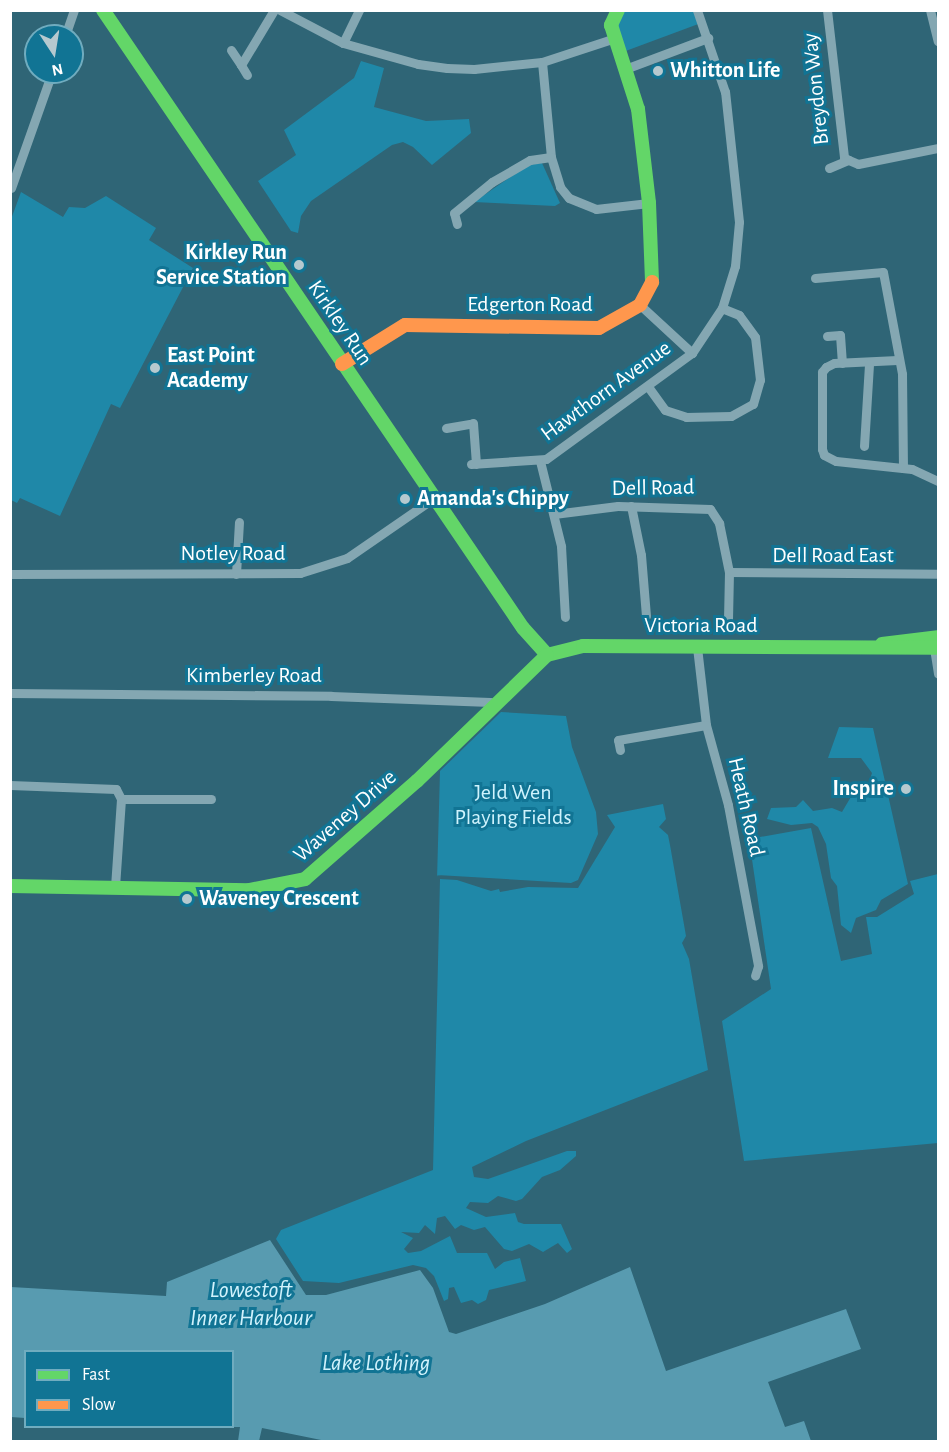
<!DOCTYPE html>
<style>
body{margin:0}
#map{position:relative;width:949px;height:1452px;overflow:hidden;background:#2f6576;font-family:"Alegreya Sans",sans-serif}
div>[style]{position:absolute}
.green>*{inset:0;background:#1f88a8}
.water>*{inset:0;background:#589bb0}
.street>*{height:9px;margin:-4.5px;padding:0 4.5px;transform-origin:4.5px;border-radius:4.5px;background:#84a7b2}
.fast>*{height:14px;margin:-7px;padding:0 7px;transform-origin:7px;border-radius:7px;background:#63d668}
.slow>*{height:14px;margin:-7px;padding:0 7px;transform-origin:7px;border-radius:7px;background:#ff974d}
.dots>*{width:16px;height:16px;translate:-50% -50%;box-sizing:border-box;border:3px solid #117494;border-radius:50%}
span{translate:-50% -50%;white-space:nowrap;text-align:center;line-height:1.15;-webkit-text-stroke:6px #117494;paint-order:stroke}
.poi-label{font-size:22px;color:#fff;font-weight:700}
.left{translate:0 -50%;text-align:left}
.right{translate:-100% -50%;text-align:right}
.street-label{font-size:22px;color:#fff}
.park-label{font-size:22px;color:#cff3fd}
.water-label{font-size:24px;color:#d1f2fc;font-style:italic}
.frame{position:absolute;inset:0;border:12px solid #fff;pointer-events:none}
.legend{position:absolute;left:24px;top:1350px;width:210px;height:78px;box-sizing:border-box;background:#117494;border:2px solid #70acbf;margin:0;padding:8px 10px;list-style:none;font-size:18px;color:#fff}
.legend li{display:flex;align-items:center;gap:12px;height:30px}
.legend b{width:30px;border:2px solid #70acbf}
.north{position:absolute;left:24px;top:24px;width:60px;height:60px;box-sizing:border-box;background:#117494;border:2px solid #70acbf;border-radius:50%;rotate:168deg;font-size:16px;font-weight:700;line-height:24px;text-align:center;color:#fff}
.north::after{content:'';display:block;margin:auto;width:21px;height:27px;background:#b6c9cf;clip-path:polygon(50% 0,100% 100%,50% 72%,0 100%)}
</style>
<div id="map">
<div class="green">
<i style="clip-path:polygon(622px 10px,696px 11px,701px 23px,623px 52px,616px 18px)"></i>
<i style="clip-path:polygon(361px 61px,384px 68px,374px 107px,426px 121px,469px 119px,471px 133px,432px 165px,413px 147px,403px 142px,392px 145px,311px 201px,301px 216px,298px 233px,291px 231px,258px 181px,296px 155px,284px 130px,354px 78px)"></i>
<i style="clip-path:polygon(542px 163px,560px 203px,555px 206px,474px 202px,528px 165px)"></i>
<i style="clip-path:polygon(21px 192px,63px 217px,69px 207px,85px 208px,106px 196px,156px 228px,149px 240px,193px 268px,120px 408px,111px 404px,60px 516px,20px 498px,17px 503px,11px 500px,10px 222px)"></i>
<i style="clip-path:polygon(501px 712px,566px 716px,572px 747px,596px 812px,598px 834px,578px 880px,571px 883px,437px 875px,437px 879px,440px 771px)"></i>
<i style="clip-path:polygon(839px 727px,873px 728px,908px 884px,881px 900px,876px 910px,856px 918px,851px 933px,841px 925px,837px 886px,831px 878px,826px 844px,818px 827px,812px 823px,791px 825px,767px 819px,771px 808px,796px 807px,803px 800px,813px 811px,832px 808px,842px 812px,852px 795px,868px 785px,872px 773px,861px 758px,828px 758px)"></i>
<i style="clip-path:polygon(663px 804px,666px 819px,659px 827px,668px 835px,670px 845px,686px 936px,682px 943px,689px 959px,708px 1070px,526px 1141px,472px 1167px,474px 1177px,488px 1179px,567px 1151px,576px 1151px,576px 1156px,560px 1170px,542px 1177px,522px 1199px,516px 1201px,498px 1196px,488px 1203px,470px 1202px,466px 1208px,486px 1217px,515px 1213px,518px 1222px,524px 1224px,561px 1224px,572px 1249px,567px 1253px,558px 1243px,543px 1252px,529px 1244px,512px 1251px,504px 1249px,485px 1227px,474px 1230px,461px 1225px,455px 1229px,445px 1216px,437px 1218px,435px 1234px,425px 1225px,419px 1233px,401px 1232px,413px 1238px,404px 1249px,408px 1253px,421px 1251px,450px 1236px,457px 1253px,487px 1253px,495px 1269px,504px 1262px,520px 1258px,526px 1281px,489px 1290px,486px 1300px,478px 1304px,472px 1300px,461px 1303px,454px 1287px,449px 1288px,448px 1299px,444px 1301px,434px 1276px,426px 1268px,413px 1265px,339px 1283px,303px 1281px,276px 1239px,281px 1230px,433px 1170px,440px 879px,457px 880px,491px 891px,499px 889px,500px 892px,528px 887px,578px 888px,615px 827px,607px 815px)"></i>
<i style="clip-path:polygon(811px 828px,841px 961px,872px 954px,866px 917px,877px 917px,914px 894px,910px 881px,938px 874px,938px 1143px,744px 1161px,722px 1021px,771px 989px,749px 839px)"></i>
</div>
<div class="water">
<i style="clip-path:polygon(270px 1240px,306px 1295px,326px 1295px,420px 1270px,433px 1288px,449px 1332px,456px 1334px,545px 1304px,630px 1267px,666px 1371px,846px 1309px,861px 1349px,768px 1382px,785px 1427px,804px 1421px,811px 1441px,331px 1442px,262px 1428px,259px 1441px,238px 1441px,240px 1427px,218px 1427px,232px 1426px,232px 1352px,26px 1352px,25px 1418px,11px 1417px,11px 1287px,166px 1296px,167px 1282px)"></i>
</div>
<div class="street">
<i style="left:280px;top:10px;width:71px;rotate:27.6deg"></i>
<i style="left:343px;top:43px;width:78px;rotate:15.6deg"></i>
<i style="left:418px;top:64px;width:29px;rotate:8deg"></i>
<i style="left:447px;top:68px;width:27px;rotate:2deg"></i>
<i style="left:474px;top:69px;width:68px;rotate:-5.9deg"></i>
<i style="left:542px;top:62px;width:77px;rotate:-18.2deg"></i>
<i style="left:827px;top:10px;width:149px;rotate:83.4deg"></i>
<i style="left:844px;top:158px;width:15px;rotate:23deg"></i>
<i style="left:858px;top:164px;width:82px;rotate:-11.3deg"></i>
<i style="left:930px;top:10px;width:32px;rotate:76deg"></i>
<i style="left:65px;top:36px;width:28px;rotate:-71deg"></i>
<i style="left:343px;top:43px;width:37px;rotate:-64deg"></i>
<i style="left:231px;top:50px;width:18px;rotate:56deg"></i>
<i style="left:542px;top:62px;width:95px;rotate:84.6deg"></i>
<i style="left:551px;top:157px;width:31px;rotate:73deg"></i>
<i style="left:560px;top:187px;width:14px;rotate:51deg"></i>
<i style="left:569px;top:198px;width:29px;rotate:22deg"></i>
<i style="left:596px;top:209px;width:53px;rotate:-6.5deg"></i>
<i style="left:625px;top:69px;width:89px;rotate:-20.5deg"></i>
<i style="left:247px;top:75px;width:12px;rotate:-121deg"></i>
<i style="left:241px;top:65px;width:64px;rotate:-59deg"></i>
<i style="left:829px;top:168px;width:21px;rotate:-23deg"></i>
<i style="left:11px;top:188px;width:123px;rotate:-70.5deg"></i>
<i style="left:457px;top:224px;width:11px;rotate:-105deg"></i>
<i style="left:454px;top:213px;width:49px;rotate:-39.2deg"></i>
<i style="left:492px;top:182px;width:44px;rotate:-30.1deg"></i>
<i style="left:530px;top:160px;width:21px;rotate:-8deg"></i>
<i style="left:815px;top:278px;width:68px;rotate:-5deg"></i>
<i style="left:883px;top:272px;width:104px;rotate:79.4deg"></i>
<i style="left:902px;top:374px;width:94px;rotate:89.4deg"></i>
<i style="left:640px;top:305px;width:71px;rotate:42.7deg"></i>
<i style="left:827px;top:336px;width:13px;rotate:-4deg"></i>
<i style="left:840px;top:335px;width:28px;rotate:86deg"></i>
<i style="left:897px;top:360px;width:63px;rotate:177.3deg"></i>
<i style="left:834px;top:363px;width:9px;rotate:153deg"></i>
<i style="left:826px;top:367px;width:6px;rotate:129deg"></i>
<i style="left:822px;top:372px;width:77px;rotate:90deg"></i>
<i style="left:822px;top:449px;width:6px;rotate:72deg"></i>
<i style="left:824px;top:455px;width:13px;rotate:27deg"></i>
<i style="left:836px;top:461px;width:76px;rotate:6deg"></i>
<i style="left:912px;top:469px;width:29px;rotate:25deg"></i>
<i style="left:649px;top:388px;width:27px;rotate:54deg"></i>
<i style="left:665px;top:410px;width:22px;rotate:18deg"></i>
<i style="left:686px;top:417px;width:45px;rotate:-1.3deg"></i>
<i style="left:731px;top:416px;width:25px;rotate:-29deg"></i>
<i style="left:753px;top:404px;width:25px;rotate:-74deg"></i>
<i style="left:760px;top:380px;width:43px;rotate:-96.6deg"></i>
<i style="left:755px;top:337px;width:27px;rotate:-126deg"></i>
<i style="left:739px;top:315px;width:18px;rotate:-158deg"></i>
<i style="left:446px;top:428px;width:27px;rotate:-10deg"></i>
<i style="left:473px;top:423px;width:41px;rotate:85.8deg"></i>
<i style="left:864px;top:446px;width:82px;rotate:-86.5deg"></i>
<i style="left:540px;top:461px;width:88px;rotate:76.1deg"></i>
<i style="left:561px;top:546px;width:71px;rotate:86.8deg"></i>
<i style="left:471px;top:464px;width:75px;rotate:-3.8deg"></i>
<i style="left:546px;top:459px;width:180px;rotate:-36deg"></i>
<i style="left:692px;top:353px;width:54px;rotate:-56.3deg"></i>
<i style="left:722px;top:308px;width:44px;rotate:-72.8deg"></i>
<i style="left:735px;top:266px;width:44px;rotate:-84.8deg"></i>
<i style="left:739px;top:222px;width:131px;rotate:-96.1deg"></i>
<i style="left:725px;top:92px;width:87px;rotate:-108.9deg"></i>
<i style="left:631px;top:506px;width:50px;rotate:78.5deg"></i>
<i style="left:641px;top:555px;width:61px;rotate:85.3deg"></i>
<i style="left:554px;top:514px;width:64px;rotate:-7.1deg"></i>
<i style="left:618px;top:506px;width:92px;rotate:1.9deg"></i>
<i style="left:710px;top:509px;width:17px;rotate:57deg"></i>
<i style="left:719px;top:523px;width:50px;rotate:78.5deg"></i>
<i style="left:729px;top:572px;width:46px;rotate:91.2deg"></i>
<i style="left:729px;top:572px;width:209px;rotate:0.5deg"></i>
<i style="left:10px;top:574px;width:290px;rotate:-0.2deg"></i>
<i style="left:300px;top:573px;width:49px;rotate:-17.7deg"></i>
<i style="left:347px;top:558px;width:106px;rotate:-34.6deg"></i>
<i style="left:236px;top:574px;width:52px;rotate:-86.7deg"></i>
<i style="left:697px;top:647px;width:79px;rotate:83.4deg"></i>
<i style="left:706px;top:725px;width:83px;rotate:74.6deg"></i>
<i style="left:728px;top:805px;width:164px;rotate:79.4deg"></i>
<i style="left:758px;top:966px;width:10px;rotate:107deg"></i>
<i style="left:934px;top:648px;width:26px;rotate:81deg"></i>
<i style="left:10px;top:693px;width:321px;rotate:0.5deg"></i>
<i style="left:331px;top:696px;width:159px;rotate:2.2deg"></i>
<i style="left:490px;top:702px;width:7px;rotate:27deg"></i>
<i style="left:620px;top:750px;width:10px;rotate:-101deg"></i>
<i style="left:618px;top:740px;width:89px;rotate:-9.7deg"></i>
<i style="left:10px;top:785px;width:106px;rotate:2.2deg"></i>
<i style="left:116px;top:789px;width:11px;rotate:63deg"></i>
<i style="left:121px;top:799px;width:89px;rotate:93.9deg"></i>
<i style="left:121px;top:799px;width:90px"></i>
</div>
<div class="fast">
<i style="left:103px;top:10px;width:747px;rotate:55.8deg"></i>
<i style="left:523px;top:628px;width:36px;rotate:48deg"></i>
<i style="left:618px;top:10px;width:17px;rotate:115deg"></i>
<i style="left:611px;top:25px;width:88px;rotate:72.2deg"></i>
<i style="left:638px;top:109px;width:95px;rotate:83.3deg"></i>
<i style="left:649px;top:203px;width:79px;rotate:87.8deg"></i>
<i style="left:882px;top:644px;width:56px;rotate:-7.1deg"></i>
<i style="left:547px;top:655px;width:37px;rotate:-14deg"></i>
<i style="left:583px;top:646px;width:355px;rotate:0.3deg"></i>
<i style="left:10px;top:886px;width:239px;rotate:1deg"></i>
<i style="left:249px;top:890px;width:57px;rotate:-11.1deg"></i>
<i style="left:305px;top:879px;width:149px;rotate:-41.2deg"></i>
<i style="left:417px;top:781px;width:181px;rotate:-44.1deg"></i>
</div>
<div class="slow">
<i style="left:342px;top:364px;width:74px;rotate:-31.8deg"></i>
<i style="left:405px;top:325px;width:194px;rotate:0.9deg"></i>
<i style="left:599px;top:328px;width:47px;rotate:-29.3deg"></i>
<i style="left:640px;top:305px;width:26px;rotate:-62deg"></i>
</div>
<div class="dots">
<i style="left:658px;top:71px;background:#b6c9cf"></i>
<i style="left:299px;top:265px;background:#b6c9cf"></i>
<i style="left:155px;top:368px;background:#b6c9cf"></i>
<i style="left:405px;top:499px;background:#b6c9cf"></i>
<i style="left:906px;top:789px;background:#b6c9cf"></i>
<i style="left:187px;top:899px;background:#b6c9cf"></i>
</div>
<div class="poi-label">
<span class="left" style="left:670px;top:71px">Whitton Life</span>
<span class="right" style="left:287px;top:265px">Kirkley Run<br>Service Station</span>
<span class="left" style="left:167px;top:368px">East Point<br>Academy</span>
<span class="left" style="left:417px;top:499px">Amanda's Chippy</span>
<span class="right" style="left:894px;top:789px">Inspire</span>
<span class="left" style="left:199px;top:899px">Waveney Crescent</span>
</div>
<div class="street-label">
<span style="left:816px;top:89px;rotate:-96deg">Breydon Way</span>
<span style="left:530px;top:305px">Edgerton Road</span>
<span style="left:340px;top:323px;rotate:56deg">Kirkley Run</span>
<span style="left:606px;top:391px;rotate:-36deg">Hawthorn Avenue</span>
<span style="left:653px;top:488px;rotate:-1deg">Dell Road</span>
<span style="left:233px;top:554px">Notley Road</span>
<span style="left:833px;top:556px">Dell Road East</span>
<span style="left:701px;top:626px">Victoria Road</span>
<span style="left:254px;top:676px">Kimberley Road</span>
<span style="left:746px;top:807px;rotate:77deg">Heath Road</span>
<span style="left:345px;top:816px;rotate:-41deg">Waveney Drive</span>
</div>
<div class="park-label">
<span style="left:513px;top:805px">Jeld Wen<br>Playing Fields</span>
</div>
<div class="water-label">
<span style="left:251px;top:1305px">Lowestoft<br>Inner Harbour</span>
<span style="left:376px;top:1364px">Lake Lothing</span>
</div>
<div class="frame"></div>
<ul class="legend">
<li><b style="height:8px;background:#63d668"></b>Fast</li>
<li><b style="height:8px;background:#ff974d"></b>Slow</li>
</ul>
<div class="north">N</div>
</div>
